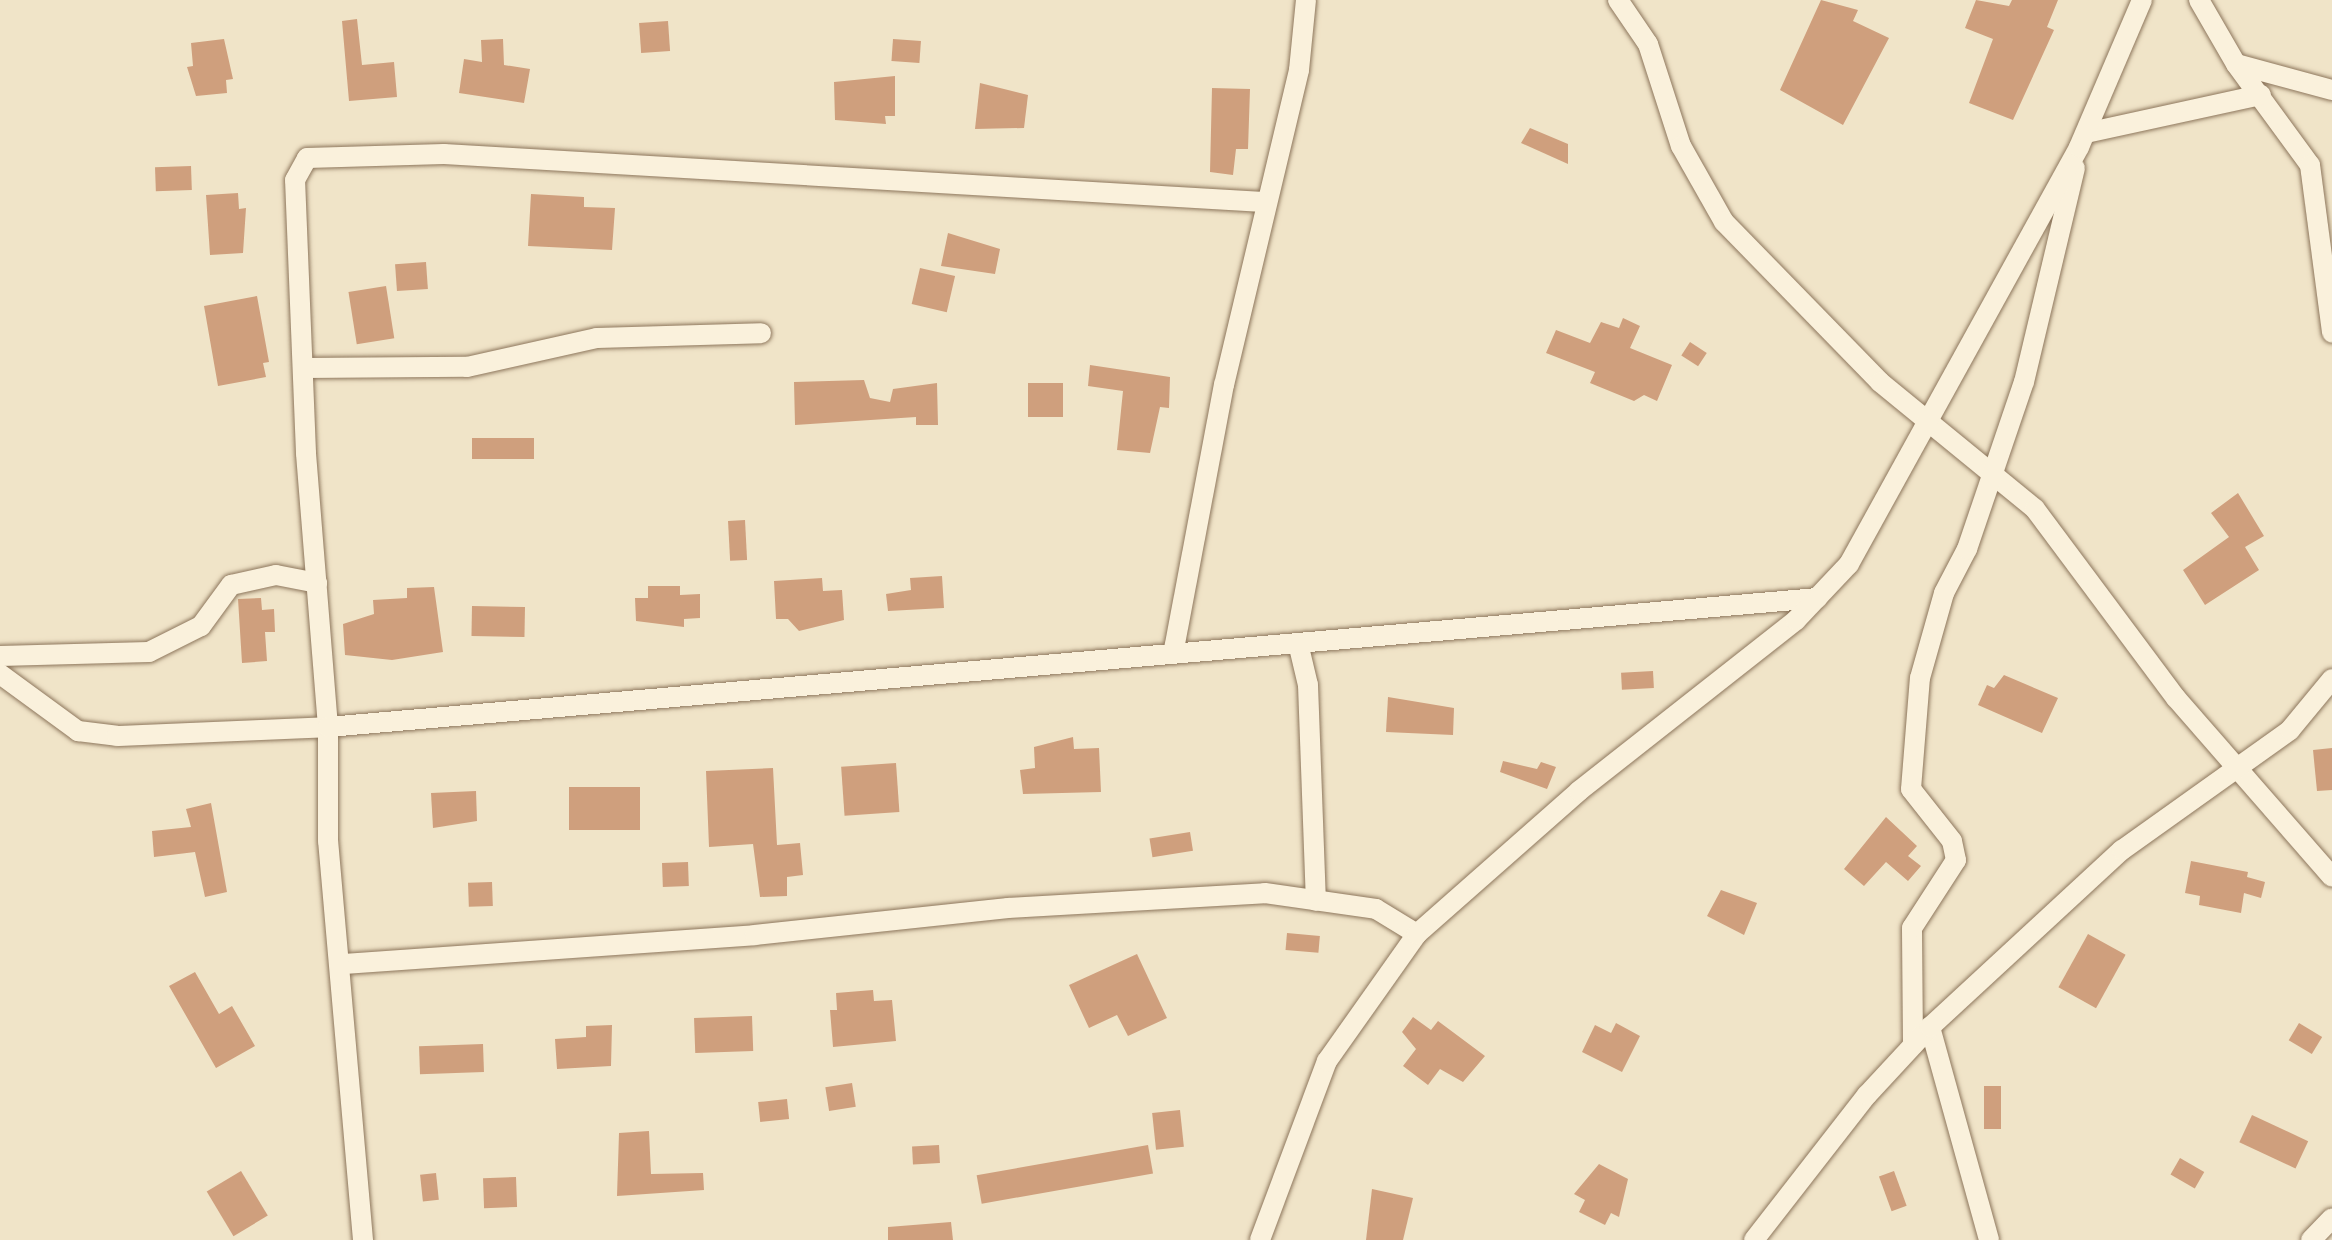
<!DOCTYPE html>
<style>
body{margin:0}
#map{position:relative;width:2332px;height:1240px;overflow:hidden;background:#f0e4c8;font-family:"Zilla Slab",serif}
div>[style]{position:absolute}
.building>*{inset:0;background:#cf9f7d;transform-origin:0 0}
.roads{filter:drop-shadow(0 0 2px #8d765c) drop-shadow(0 0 2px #8d765c)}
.minor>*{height:20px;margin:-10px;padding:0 10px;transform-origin:10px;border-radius:10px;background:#faf1dc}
span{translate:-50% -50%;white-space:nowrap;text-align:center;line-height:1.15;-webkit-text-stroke:8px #f7eed8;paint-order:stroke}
</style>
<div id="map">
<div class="building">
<i style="clip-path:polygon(1821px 0,1858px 10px,1853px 21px,1889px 38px,1843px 125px,1780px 90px)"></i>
<i style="clip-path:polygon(1976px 0,2009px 6px,2012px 0,2058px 0,2047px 27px,2054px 30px,2013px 120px,1969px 103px,1993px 39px,1965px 28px)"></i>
<i style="clip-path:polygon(357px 19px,362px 65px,394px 62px,397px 97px,349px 101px,342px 21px)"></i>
<i style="left:668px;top:21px;width:30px;height:29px;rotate:86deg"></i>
<i style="clip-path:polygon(224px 39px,233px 79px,226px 80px,227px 93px,196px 96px,187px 67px,193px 66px,191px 43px)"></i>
<i style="clip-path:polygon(503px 39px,504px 65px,530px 69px,524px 103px,459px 93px,464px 59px,482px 62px,481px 40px)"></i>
<i style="left:893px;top:39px;width:28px;height:22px;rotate:4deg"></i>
<i style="clip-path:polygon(895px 76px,895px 116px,885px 116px,886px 124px,835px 120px,834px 82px)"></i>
<i style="clip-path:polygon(980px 83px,1028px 95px,1024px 128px,975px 129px)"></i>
<i style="clip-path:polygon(1212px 88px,1250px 89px,1248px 149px,1236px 149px,1233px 175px,1210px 172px)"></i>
<i style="clip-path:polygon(1530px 128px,1568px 144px,1568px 164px,1521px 143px)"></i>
<i style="left:191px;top:166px;width:24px;height:36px;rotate:88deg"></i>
<i style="clip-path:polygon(238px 193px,239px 209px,246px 208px,243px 253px,210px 255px,206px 195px)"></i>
<i style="clip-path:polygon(531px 194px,584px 197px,584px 207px,615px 208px,612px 250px,528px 246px)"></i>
<i style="clip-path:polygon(948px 233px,1000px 249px,995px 274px,941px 266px)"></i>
<i style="left:426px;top:262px;width:27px;height:31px;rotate:86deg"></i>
<i style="left:920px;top:268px;width:36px;height:37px;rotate:13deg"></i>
<i style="left:386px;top:286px;width:53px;height:38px;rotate:81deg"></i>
<i style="clip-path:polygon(257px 296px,269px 362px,263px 363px,266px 377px,218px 386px,204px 306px)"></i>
<i style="clip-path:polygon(1623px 318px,1640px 326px,1630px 348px,1672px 365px,1657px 401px,1644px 395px,1634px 401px,1590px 383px,1595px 372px,1546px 353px,1556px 330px,1590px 343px,1601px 322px,1619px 328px)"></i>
<i style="left:1690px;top:342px;width:20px;height:16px;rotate:33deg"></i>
<i style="clip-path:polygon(1090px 365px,1170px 377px,1169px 408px,1160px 407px,1150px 453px,1117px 450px,1123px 391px,1088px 386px)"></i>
<i style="clip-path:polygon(864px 380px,870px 398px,890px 402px,893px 389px,937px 383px,938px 425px,916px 425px,916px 417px,795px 425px,794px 382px)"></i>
<i style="left:1028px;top:383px;width:35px;height:34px"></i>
<i style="left:472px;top:438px;width:62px;height:21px"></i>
<i style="clip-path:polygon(2238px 493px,2264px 536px,2245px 547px,2259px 570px,2205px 605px,2183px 570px,2229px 537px,2211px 513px)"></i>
<i style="left:745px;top:520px;width:40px;height:17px;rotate:87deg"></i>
<i style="clip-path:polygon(942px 576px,944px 608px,888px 611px,886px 594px,911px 590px,910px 578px)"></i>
<i style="clip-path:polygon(822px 578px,823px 591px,842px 590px,844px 620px,799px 631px,788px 619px,776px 619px,774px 581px)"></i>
<i style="clip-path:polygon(648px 586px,680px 586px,680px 595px,700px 594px,700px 618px,684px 619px,684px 627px,636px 621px,635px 598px,648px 598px)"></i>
<i style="clip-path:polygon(434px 587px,443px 652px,392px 660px,345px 655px,343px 624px,374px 614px,373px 600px,407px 598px,407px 588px)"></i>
<i style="clip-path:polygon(261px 598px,262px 610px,274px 609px,275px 632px,265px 632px,267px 661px,242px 663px,238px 599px)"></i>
<i style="left:472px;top:606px;width:53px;height:30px;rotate:1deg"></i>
<i style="left:1653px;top:671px;width:17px;height:32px;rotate:87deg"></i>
<i style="clip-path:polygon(2004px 675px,2058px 698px,2042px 733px,1978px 705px,1987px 685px,1994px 688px)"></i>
<i style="clip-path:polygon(1388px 697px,1454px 708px,1453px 735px,1386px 732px)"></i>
<i style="clip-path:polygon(1073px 737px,1074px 749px,1099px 748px,1101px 792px,1023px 794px,1020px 770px,1035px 768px,1034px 747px)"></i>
<i style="clip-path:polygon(2332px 748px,2332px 790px,2317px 791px,2313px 750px)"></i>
<i style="clip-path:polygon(1503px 761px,1537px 769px,1541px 762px,1556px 767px,1547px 789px,1500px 772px)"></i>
<i style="left:896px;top:763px;width:49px;height:55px;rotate:86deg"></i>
<i style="clip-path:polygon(773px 768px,777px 845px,800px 843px,803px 875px,787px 877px,787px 896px,760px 897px,753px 844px,709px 847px,706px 771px)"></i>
<i style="left:640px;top:787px;width:43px;height:71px;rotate:90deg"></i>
<i style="clip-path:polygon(476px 791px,477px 821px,433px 828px,431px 793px)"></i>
<i style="clip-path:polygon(211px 803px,227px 892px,205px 897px,195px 852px,154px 857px,152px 831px,191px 827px,186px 809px)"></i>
<i style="clip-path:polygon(1886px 817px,1917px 846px,1908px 856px,1921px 866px,1908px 881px,1886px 862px,1864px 886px,1844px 869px)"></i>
<i style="left:1190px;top:832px;width:19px;height:41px;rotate:81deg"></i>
<i style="clip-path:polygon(2191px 861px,2248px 872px,2247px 877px,2265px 882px,2261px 898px,2244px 893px,2241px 913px,2199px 905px,2200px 896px,2185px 893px)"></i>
<i style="left:688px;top:862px;width:24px;height:26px;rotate:88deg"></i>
<i style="left:492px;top:882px;width:24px;height:24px;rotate:88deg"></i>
<i style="clip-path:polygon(1721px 890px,1757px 903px,1744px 935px,1707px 916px)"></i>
<i style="left:1287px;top:933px;width:33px;height:17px;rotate:5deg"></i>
<i style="left:2088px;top:934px;width:43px;height:61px;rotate:29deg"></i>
<i style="clip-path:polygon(1137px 954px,1167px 1018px,1128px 1036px,1117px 1015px,1089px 1028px,1069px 985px)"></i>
<i style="clip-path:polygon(195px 972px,219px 1014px,232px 1006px,255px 1046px,216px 1068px,169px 986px)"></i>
<i style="clip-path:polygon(873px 990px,874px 1001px,892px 1000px,896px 1041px,833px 1047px,830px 1010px,837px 1010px,836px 993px)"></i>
<i style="left:752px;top:1016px;width:35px;height:58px;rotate:88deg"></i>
<i style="clip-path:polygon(1413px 1017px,1431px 1030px,1438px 1021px,1485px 1056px,1463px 1082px,1440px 1069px,1428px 1085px,1403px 1066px,1416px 1049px,1402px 1032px)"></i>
<i style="clip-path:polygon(1616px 1023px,1640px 1036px,1622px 1072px,1582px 1052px,1595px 1025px,1611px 1033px)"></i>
<i style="left:2299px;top:1023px;width:27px;height:20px;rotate:31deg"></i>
<i style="clip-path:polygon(612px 1025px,611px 1066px,557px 1069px,555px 1039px,586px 1037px,586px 1026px)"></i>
<i style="left:483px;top:1044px;width:28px;height:64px;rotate:88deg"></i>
<i style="left:852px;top:1083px;width:24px;height:27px;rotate:81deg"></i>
<i style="left:1984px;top:1086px;width:17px;height:43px"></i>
<i style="left:787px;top:1099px;width:20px;height:29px;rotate:84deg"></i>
<i style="left:1180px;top:1110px;width:37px;height:28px;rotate:84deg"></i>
<i style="left:2252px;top:1115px;width:62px;height:30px;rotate:25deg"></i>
<i style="clip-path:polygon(649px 1131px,651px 1174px,703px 1173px,704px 1190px,617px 1196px,619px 1133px)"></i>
<i style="left:939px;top:1145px;width:18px;height:27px;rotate:87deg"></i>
<i style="left:1148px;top:1145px;width:29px;height:174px;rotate:80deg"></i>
<i style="left:2180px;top:1158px;width:28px;height:19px;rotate:30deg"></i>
<i style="clip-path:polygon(1599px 1164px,1628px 1179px,1619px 1217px,1611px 1213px,1605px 1225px,1579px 1212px,1585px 1200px,1574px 1194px)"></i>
<i style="left:241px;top:1171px;width:52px;height:40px;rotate:59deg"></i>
<i style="left:1894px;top:1171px;width:37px;height:16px;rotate:70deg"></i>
<i style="left:436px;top:1173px;width:27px;height:16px;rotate:84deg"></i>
<i style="left:516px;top:1177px;width:30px;height:33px;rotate:88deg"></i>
<i style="clip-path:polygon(1372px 1189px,1413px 1198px,1403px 1240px,1366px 1240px)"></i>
<i style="clip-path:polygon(951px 1222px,953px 1240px,888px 1240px,888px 1227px)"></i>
</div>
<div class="roads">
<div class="minor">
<i style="left:1618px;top:0;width:53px;rotate:55.7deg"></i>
<i style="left:1648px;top:44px;width:107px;rotate:72.1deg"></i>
<i style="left:1681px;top:146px;width:87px;rotate:60.5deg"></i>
<i style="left:1724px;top:222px;width:223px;rotate:45.7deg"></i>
<i style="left:1880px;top:382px;width:200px;rotate:39.3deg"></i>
<i style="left:2035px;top:509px;width:236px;rotate:53.3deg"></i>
<i style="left:2176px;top:698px;width:237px;rotate:48.9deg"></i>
<i style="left:2199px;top:0;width:74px;rotate:60deg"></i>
<i style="left:2236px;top:64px;width:99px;rotate:15.2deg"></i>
<i style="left:2236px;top:64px;width:125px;rotate:53.8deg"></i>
<i style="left:2310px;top:165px;width:169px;rotate:82.5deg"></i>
<i style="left:2086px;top:133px;width:179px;rotate:-12.3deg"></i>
<i style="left:304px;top:368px;width:163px;rotate:-0.4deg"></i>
<i style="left:467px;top:367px;width:133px;rotate:-12.6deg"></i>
<i style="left:597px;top:338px;width:164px;rotate:-1.7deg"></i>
<i style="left:1298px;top:643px;width:43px;rotate:76.6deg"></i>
<i style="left:1308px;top:685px;width:216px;rotate:87.9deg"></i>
<i style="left:1174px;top:649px;width:269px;rotate:-79.3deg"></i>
<i style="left:1224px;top:385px;width:324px;rotate:-76.6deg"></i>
<i style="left:1299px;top:70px;width:70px;rotate:-84.3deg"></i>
<i style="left:0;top:656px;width:149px;rotate:-1.5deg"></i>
<i style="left:149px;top:652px;width:58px;rotate:-26.6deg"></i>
<i style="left:201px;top:626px;width:51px;rotate:-53.8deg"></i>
<i style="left:231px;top:585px;width:46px;rotate:-12.5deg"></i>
<i style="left:276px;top:575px;width:42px;rotate:11deg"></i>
<i style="left:0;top:674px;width:97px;rotate:36.2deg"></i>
<i style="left:78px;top:731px;width:39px;rotate:7deg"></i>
<i style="left:117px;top:736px;width:211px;rotate:-2.4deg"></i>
<i style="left:328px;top:727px;width:275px;rotate:-94.6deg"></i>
<i style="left:306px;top:453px;width:273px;rotate:-92.3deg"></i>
<i style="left:295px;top:180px;width:25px;rotate:-61deg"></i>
<i style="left:307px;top:158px;width:137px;rotate:-1.7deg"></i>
<i style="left:444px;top:154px;width:821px;rotate:3.35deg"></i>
<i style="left:343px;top:964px;width:413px;rotate:-4deg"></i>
<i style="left:755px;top:935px;width:254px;rotate:-6.1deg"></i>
<i style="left:1008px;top:908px;width:257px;rotate:-3.3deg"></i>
<i style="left:1265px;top:893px;width:112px;rotate:8.2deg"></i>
<i style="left:1376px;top:909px;width:48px;rotate:31.4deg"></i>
<i style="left:1930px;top:1027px;width:221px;rotate:74.5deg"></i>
<i style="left:1913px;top:1045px;width:117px;rotate:-90.5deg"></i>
<i style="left:1912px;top:928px;width:81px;rotate:-57.1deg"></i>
<i style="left:1956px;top:860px;width:19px;rotate:-102deg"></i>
<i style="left:1952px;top:841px;width:66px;rotate:-128.3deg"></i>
<i style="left:1911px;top:789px;width:111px;rotate:-85.4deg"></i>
<i style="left:1920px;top:678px;width:88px;rotate:-74.2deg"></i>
<i style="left:1944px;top:593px;width:50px;rotate:-62.4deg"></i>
<i style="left:1967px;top:549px;width:176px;rotate:-71.2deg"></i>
<i style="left:2024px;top:382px;width:220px;rotate:-76.6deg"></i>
<i style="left:363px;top:1240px;width:401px;rotate:-95deg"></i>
<i style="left:328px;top:841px;width:114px;rotate:-90deg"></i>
<i style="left:328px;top:727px;width:1495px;rotate:-4.95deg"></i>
<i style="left:1260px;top:1240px;width:191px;rotate:-69.5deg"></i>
<i style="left:1327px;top:1061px;width:156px;rotate:-54.7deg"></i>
<i style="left:1417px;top:934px;width:216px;rotate:-41.4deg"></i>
<i style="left:1579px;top:791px;width:276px;rotate:-38.2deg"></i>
<i style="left:1796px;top:620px;width:77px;rotate:-46.6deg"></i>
<i style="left:1849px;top:564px;width:476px;rotate:-61.1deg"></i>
<i style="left:2079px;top:147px;width:160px;rotate:-66.8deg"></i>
<i style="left:1754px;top:1240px;width:184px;rotate:-52.1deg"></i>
<i style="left:1867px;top:1095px;width:93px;rotate:-47.2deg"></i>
<i style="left:1930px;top:1027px;width:261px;rotate:-42.7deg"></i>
<i style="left:2122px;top:850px;width:206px;rotate:-35.5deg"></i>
<i style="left:2290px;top:730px;width:66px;rotate:-50.5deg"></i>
<i style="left:2311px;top:1240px;width:30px;rotate:-46deg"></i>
</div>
</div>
</div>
